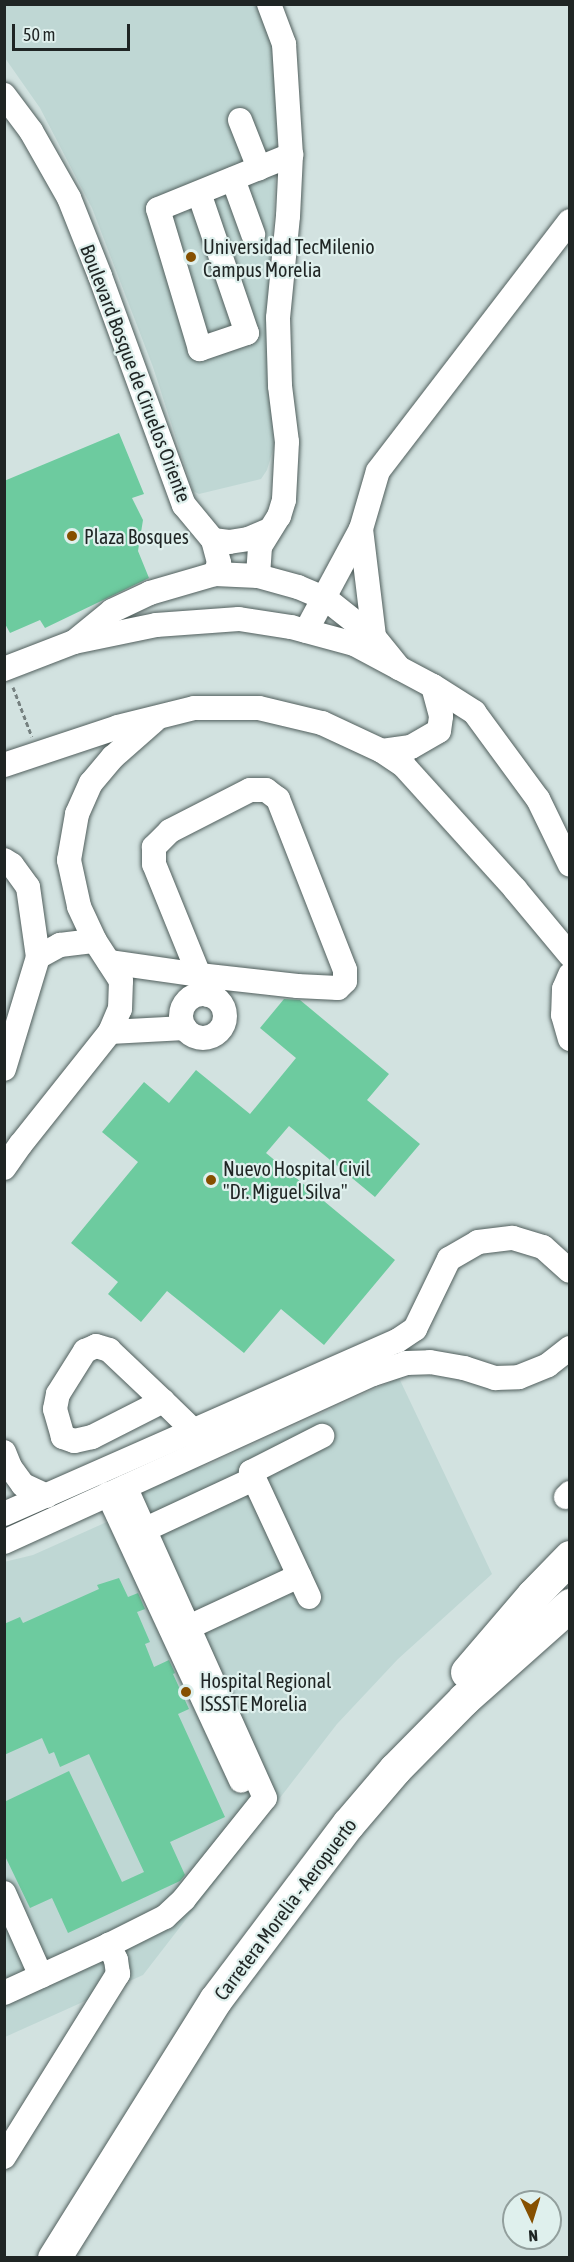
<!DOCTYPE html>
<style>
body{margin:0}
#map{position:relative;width:574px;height:2262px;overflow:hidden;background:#d2e2e0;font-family:"Asap Condensed",sans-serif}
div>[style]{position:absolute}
.built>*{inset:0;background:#bfd7d4}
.building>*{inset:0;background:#6dcb9f}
.path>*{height:3px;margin-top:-1.5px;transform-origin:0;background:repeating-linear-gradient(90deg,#75807f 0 4.5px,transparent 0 7.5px)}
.roads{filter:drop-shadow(0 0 2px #515f5d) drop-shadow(0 0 2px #515f5d)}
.minor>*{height:24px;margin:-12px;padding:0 12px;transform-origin:12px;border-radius:12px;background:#fff}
.minor>.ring{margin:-12px;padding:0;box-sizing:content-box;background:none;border:24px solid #fff;border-radius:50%}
.highway>*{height:33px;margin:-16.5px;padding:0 16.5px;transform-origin:16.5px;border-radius:16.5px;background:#fff}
.dots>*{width:16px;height:16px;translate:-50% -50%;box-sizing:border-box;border:3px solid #dff0ed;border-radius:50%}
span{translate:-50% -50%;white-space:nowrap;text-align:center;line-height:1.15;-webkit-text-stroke:4.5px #dff0ed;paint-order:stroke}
.poi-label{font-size:20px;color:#1f2524}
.left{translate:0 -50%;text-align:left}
.street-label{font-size:20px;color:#1f2524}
.frame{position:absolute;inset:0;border:6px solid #1f2524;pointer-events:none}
.north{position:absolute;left:502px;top:2190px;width:60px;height:60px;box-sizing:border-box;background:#dff0ed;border:2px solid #929f9d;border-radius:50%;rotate:176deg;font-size:16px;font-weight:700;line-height:24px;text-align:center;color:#1f2524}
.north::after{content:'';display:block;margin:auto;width:21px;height:27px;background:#865000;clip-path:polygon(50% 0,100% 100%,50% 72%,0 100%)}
.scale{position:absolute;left:12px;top:24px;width:118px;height:27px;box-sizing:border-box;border:3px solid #1f2524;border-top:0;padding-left:8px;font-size:18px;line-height:21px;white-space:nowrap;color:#1f2524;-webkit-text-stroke:4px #dff0ed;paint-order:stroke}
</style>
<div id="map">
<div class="built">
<i style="clip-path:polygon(4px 5px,260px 5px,274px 47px,277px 139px,268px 325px,274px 446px,267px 470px,261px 479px,199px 494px,193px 491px,153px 367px,92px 208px,40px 108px,5px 58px)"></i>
<i style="clip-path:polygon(399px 1378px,492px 1574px,398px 1659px,337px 1724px,143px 1975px,5px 2037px,4px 1562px,33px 1555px,118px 1517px,134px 1496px,193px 1469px,204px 1467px)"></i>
</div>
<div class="building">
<i style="clip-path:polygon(119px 433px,144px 494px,132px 498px,143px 520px,138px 551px,149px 578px,45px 628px,40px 620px,10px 633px,4px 622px,4px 481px)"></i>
<i style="clip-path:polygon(284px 999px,300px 1000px,389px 1074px,367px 1100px,420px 1144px,375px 1197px,289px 1126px,266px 1153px,395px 1260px,324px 1345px,281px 1309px,244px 1353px,167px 1291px,141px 1322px,108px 1294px,118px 1282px,71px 1243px,138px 1162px,102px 1132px,144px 1082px,169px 1103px,196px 1070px,250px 1114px,296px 1058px,260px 1028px)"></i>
<i style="clip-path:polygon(119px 1578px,128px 1597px,138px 1593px,145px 1609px,137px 1612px,150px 1642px,145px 1644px,154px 1667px,169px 1660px,175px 1673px,173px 1674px,189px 1709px,178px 1714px,225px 1817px,170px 1842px,185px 1875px,180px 1881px,68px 1933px,52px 1898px,30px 1908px,4px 1854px,4px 1802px,69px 1771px,122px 1882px,144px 1872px,89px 1754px,60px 1767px,54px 1752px,49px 1754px,42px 1738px,4px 1755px,4px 1624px,20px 1617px,23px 1623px,99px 1589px,97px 1585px)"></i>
</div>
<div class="path">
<i style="left:13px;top:687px;width:53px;rotate:69.2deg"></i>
</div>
<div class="roads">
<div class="minor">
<i style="left:269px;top:4px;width:43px;rotate:69.4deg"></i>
<i style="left:284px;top:44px;width:111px;rotate:86.4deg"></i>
<i style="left:291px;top:155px;width:61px;rotate:92.8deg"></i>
<i style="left:288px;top:216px;width:102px;rotate:95.6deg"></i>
<i style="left:278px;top:318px;width:68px;rotate:88.3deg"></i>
<i style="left:280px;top:386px;width:56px;rotate:82.9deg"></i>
<i style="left:287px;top:442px;width:58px;rotate:93deg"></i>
<i style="left:284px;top:500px;width:17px;rotate:107deg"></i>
<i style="left:279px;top:516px;width:36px;rotate:122deg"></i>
<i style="left:260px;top:547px;width:29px;rotate:94deg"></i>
<i style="left:258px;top:576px;width:41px;rotate:15.4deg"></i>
<i style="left:298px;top:587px;width:30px;rotate:23deg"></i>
<i style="left:326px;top:599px;width:61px;rotate:38.4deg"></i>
<i style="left:374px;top:637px;width:40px;rotate:51deg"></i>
<i style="left:4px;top:95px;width:45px;rotate:53.1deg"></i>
<i style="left:31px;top:131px;width:77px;rotate:60.4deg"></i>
<i style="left:69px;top:198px;width:84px;rotate:68.3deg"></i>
<i style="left:100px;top:276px;width:244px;rotate:69.9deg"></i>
<i style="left:184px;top:505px;width:45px;rotate:50.4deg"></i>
<i style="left:213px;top:540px;width:24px;rotate:75deg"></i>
<i style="left:219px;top:563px;width:12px;rotate:110deg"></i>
<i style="left:215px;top:574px;width:68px;rotate:163.7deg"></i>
<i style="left:150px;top:593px;width:42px;rotate:154.7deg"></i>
<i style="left:112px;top:611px;width:49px;rotate:140.8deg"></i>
<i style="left:240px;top:120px;width:52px;rotate:68.4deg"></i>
<i style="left:233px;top:179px;width:59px;rotate:70deg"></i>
<i style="left:199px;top:193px;width:148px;rotate:71.1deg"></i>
<i style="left:247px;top:333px;width:50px;rotate:161.2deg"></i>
<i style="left:200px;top:349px;width:146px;rotate:-106.7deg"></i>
<i style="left:158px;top:209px;width:144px;rotate:-22.1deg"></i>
<i style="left:361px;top:529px;width:109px;rotate:83.1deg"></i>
<i style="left:213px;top:540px;width:16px;rotate:7deg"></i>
<i style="left:229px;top:542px;width:19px;rotate:-9deg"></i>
<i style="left:248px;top:539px;width:23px;rotate:-23deg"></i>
<i style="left:215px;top:574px;width:43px;rotate:2.7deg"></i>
<i style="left:306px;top:631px;width:116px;rotate:-61.7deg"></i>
<i style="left:361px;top:529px;width:60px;rotate:-73.7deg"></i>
<i style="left:378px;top:471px;width:315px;rotate:-52.5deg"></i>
<i style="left:4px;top:669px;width:75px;rotate:-21.1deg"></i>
<i style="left:74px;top:642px;width:84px;rotate:-11.7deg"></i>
<i style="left:156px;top:625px;width:83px;rotate:-4.1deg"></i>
<i style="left:239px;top:619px;width:53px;rotate:8.7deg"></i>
<i style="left:291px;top:627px;width:65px;rotate:15.1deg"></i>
<i style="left:354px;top:644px;width:89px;rotate:28deg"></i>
<i style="left:433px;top:686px;width:49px;rotate:32.4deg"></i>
<i style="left:474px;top:712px;width:108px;rotate:53.7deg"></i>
<i style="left:538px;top:799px;width:73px;rotate:64.1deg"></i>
<i style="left:382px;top:751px;width:29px;rotate:-8deg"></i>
<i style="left:411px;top:747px;width:32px;rotate:-30deg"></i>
<i style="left:439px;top:731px;width:15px;rotate:-82deg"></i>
<i style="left:441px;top:716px;width:31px;rotate:-105deg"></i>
<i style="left:4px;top:765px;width:120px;rotate:-18.4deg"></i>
<i style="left:118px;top:727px;width:78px;rotate:-14deg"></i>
<i style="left:194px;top:708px;width:65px"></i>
<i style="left:259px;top:708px;width:65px;rotate:13.4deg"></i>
<i style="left:322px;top:723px;width:66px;rotate:25deg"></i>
<i style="left:382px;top:751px;width:27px;rotate:34deg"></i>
<i style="left:404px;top:766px;width:166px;rotate:47.9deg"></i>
<i style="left:515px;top:889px;width:86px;rotate:50.2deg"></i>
<i style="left:4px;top:860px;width:9px;rotate:32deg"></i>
<i style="left:12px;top:865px;width:27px;rotate:54deg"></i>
<i style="left:28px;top:887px;width:71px;rotate:81.9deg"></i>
<i style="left:38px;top:957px;width:117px;rotate:106.9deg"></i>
<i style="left:38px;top:957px;width:25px;rotate:-29deg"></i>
<i style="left:60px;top:945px;width:35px;rotate:-7deg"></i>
<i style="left:109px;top:962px;width:91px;rotate:8.2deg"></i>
<i style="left:199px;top:975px;width:99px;rotate:6.4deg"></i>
<i style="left:297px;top:986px;width:41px;rotate:2.8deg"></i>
<i style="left:338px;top:988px;width:10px;rotate:-45deg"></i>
<i style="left:345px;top:981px;width:11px;rotate:-90deg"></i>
<i style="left:345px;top:970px;width:184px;rotate:-111.4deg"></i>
<i style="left:278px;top:799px;width:15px;rotate:-143deg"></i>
<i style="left:266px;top:790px;width:16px;rotate:180deg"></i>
<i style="left:250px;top:790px;width:90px;rotate:152.9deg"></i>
<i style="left:170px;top:831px;width:23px;rotate:135deg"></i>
<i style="left:154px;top:847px;width:17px;rotate:90deg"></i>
<i style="left:154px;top:864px;width:120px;rotate:67.9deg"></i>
<i style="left:199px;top:975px;width:22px;rotate:66deg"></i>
<i style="left:570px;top:975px;width:15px;rotate:113deg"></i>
<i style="left:564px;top:989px;width:26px;rotate:92deg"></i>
<i style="left:563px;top:1015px;width:25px;rotate:74deg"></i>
<i class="ring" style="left:181px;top:994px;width:20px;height:20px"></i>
<i style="left:110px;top:1032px;width:75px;rotate:-3.1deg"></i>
<i style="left:4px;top:1168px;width:29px;rotate:-55deg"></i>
<i style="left:21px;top:1144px;width:143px;rotate:-51.5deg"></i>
<i style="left:110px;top:1032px;width:25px;rotate:-67deg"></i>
<i style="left:120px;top:1009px;width:28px;rotate:-88deg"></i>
<i style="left:121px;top:981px;width:48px;rotate:-123deg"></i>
<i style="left:95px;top:941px;width:38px;rotate:-115deg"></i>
<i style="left:79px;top:906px;width:47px;rotate:-102.3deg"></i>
<i style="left:69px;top:860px;width:47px;rotate:-80.1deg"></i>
<i style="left:77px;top:814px;width:34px;rotate:-66deg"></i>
<i style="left:91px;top:783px;width:34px;rotate:-50deg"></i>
<i style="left:113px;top:757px;width:55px;rotate:-41.3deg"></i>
<i style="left:163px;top:1401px;width:80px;rotate:153.1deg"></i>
<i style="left:92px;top:1437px;width:18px;rotate:167deg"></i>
<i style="left:74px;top:1441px;width:12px;rotate:-160deg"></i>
<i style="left:63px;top:1437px;width:29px;rotate:-106deg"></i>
<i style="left:55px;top:1409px;width:15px;rotate:-79deg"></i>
<i style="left:58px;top:1394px;width:51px;rotate:-57.9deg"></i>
<i style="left:85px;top:1351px;width:12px;rotate:-24deg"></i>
<i style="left:96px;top:1346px;width:14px;rotate:17deg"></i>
<i style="left:109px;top:1350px;width:74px;rotate:43.4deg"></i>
<i style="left:163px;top:1401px;width:45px;rotate:44.1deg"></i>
<i style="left:4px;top:1452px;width:16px;rotate:68deg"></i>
<i style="left:10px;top:1467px;width:22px;rotate:54deg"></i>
<i style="left:23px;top:1485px;width:26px;rotate:25deg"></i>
<i style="left:108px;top:1494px;width:316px;rotate:65.1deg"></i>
<i style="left:566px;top:1497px;width:6px;rotate:-45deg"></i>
<i style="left:4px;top:1514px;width:429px;rotate:-23.8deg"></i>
<i style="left:397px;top:1341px;width:22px;rotate:-34deg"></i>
<i style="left:415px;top:1329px;width:78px;rotate:-64.1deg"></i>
<i style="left:449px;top:1259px;width:34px;rotate:-30deg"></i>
<i style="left:478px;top:1242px;width:35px;rotate:-7deg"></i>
<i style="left:513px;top:1238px;width:31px;rotate:17deg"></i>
<i style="left:543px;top:1247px;width:36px;rotate:42deg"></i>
<i style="left:131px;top:1536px;width:136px;rotate:-24.9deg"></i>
<i style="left:4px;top:1542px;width:405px;rotate:-24.5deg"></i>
<i style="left:373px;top:1374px;width:35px;rotate:-18deg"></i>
<i style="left:406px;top:1363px;width:24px;rotate:-2deg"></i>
<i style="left:430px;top:1362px;width:35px;rotate:10deg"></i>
<i style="left:464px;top:1368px;width:33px;rotate:18deg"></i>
<i style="left:495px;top:1378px;width:24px;rotate:-2deg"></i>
<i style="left:519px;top:1377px;width:31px;rotate:-22deg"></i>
<i style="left:548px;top:1365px;width:28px;rotate:-38deg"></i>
<i style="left:309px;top:1597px;width:138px;rotate:-114.9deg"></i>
<i style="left:251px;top:1472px;width:80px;rotate:-26.9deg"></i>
<i style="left:174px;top:1634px;width:138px;rotate:-24.9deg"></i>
<i style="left:4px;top:1893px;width:91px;rotate:66deg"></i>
<i style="left:4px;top:1993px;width:115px;rotate:-24.6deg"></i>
<i style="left:4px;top:2157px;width:216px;rotate:-58.1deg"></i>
<i style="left:118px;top:1974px;width:14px;rotate:-98deg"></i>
<i style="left:116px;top:1960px;width:17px;rotate:-115deg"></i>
<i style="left:109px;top:1945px;width:63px;rotate:-26.6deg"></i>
<i style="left:165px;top:1917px;width:26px;rotate:-43deg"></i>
<i style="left:184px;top:1899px;width:129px;rotate:-51.3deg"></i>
<i style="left:265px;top:1798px;width:341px;rotate:-114.2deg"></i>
</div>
<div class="highway">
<i style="left:467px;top:1672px;width:101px;rotate:-49.4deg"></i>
<i style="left:533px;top:1595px;width:53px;rotate:-45.8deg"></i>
<i style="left:54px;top:2258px;width:305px;rotate:-58deg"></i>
<i style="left:216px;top:1999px;width:219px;rotate:-53deg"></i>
<i style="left:348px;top:1824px;width:72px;rotate:-49.5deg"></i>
<i style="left:395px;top:1769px;width:98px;rotate:-45.4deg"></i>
<i style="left:464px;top:1699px;width:142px;rotate:-41.6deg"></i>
</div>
</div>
<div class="dots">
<i style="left:191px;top:257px;background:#865000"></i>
<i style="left:72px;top:536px;background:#865000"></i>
<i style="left:211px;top:1180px;background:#865000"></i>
<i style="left:186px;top:1692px;background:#865000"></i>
</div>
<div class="poi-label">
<span class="left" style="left:203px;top:258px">Universidad TecMilenio<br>Campus Morelia</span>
<span class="left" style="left:84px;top:536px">Plaza Bosques</span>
<span class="left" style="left:223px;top:1180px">Nuevo Hospital Civil<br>"Dr. Miguel Silva"</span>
<span class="left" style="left:200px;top:1692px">Hospital Regional<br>ISSSTE Morelia</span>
</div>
<div class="street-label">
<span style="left:136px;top:373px;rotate:69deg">Boulevard Bosque de Ciruelos Oriente</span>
<span style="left:285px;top:1909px;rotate:-53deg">Carretera Morelia - Aeropuerto</span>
</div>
<div class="frame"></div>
<div class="north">N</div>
<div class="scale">50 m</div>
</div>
